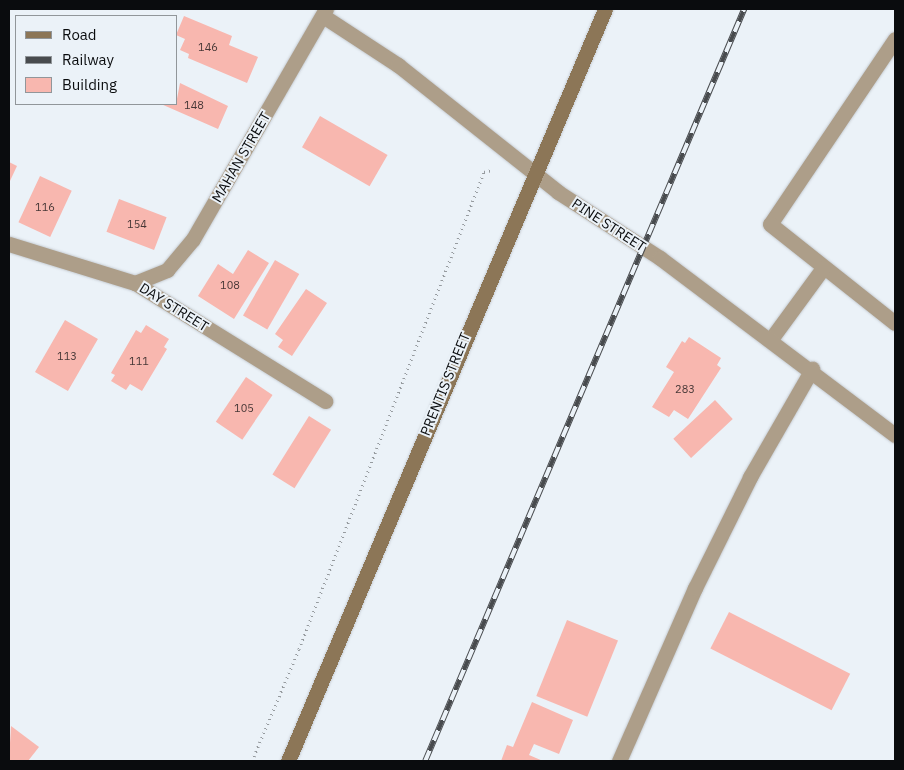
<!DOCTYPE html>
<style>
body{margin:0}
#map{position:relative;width:904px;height:770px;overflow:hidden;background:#ebf2f8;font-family:"IBM Plex Sans",sans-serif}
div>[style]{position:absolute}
.building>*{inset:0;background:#f8b7af;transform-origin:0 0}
.path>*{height:3px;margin-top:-1.5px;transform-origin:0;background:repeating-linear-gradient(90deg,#969b9f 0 1px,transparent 0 5px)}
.roads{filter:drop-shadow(0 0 1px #c7cdd3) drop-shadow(0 0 1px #c7cdd3)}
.lane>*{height:15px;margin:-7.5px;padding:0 7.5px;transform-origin:7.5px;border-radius:7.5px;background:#ad9e89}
.street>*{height:15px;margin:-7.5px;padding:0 7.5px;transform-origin:7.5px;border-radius:7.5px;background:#ad9e89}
.secondary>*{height:15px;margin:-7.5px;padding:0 7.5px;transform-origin:7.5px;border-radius:7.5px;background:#8c7657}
.rail>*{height:5.5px;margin-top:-2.75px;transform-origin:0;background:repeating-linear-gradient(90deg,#ebf2f8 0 11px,#484b4e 0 22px);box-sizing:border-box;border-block:1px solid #484b4e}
span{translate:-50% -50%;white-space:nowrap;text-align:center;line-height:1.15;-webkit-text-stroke:4px #ebf2f8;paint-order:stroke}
.number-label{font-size:11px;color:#463736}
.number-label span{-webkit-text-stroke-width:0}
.street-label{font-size:14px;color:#0a0c0e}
.frame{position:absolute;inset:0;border:10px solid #0a0c0e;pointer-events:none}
.legend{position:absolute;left:15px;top:15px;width:162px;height:90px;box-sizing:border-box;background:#ebf2f8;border:1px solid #91969a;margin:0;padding:6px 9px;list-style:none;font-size:15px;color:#0a0c0e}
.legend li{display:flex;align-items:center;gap:10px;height:25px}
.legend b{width:25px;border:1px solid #91969a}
</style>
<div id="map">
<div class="building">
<i style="clip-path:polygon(184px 16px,232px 36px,229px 45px,258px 57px,247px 83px,188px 58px,189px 54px,180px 50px,185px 39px,176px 35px)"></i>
<i style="clip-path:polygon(180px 83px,228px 106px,218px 129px,161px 104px,176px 104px)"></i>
<i style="left:320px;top:116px;width:78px;height:36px;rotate:30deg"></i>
<i style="clip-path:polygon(9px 162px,17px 166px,9px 183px)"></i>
<i style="left:40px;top:176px;width:35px;height:51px;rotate:25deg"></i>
<i style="left:119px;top:199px;width:51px;height:35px;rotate:21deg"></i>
<i style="clip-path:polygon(248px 250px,269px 263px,234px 319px,198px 296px,218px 264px,233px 274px)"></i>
<i style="left:275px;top:260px;width:28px;height:64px;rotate:30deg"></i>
<i style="clip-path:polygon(306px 289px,327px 303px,292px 356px,278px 347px,283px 340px,275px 334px)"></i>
<i style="left:65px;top:320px;width:38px;height:60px;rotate:30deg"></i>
<i style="clip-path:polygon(146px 325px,169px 339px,164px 347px,167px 349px,142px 391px,130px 384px,126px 390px,111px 381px,115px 375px,111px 373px,136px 330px,141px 333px)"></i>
<i style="clip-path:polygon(689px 337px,721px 358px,717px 365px,721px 368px,688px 419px,674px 410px,669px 417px,652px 407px,674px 372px,666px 367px,682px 341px,685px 343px)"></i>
<i style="left:246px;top:377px;width:32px;height:54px;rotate:34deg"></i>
<i style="left:715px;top:400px;width:26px;height:57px;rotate:47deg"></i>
<i style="left:309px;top:416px;width:26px;height:69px;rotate:32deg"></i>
<i style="left:729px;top:612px;width:136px;height:41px;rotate:27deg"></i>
<i style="left:567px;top:620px;width:55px;height:82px;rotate:22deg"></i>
<i style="clip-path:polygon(532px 702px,573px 720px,559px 754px,534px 744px,529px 755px,543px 761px,501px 761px,507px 745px,513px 747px)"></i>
<i style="clip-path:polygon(11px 726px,39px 747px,28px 761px,9px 761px)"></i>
</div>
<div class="path">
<i style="left:252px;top:761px;width:121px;rotate:-67.2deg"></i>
<i style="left:299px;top:649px;width:512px;rotate:-68.8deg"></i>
<i style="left:484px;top:172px;width:8px;rotate:-14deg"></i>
</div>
<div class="roads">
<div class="lane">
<i style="left:895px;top:39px;width:223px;rotate:124deg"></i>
<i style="left:770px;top:224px;width:159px;rotate:38.4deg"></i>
<i style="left:771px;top:339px;width:88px;rotate:-53.8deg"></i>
<i style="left:619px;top:761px;width:189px;rotate:-66.3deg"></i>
<i style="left:695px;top:588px;width:124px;rotate:-63.6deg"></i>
<i style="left:750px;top:477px;width:125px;rotate:-60.1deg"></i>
</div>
<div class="street">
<i style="left:323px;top:16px;width:90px;rotate:33.2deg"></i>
<i style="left:398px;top:65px;width:204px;rotate:38.4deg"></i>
<i style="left:558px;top:192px;width:121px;rotate:32.9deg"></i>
<i style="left:660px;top:258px;width:294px;rotate:37deg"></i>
<i style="left:9px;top:244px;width:132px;rotate:17.2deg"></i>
<i style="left:135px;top:283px;width:224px;rotate:31.8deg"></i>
<i style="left:135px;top:283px;width:35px;rotate:-22deg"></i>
<i style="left:167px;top:270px;width:40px;rotate:-50deg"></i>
<i style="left:193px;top:239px;width:266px;rotate:-60deg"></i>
</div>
<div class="secondary">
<i style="left:288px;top:761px;width:816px;rotate:-67.14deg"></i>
</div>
</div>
<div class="rail">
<i style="left:425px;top:761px;width:817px;rotate:-67.01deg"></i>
</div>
<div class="number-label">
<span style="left:208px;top:47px">146</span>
<span style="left:194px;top:105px">148</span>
<span style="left:45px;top:207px">116</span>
<span style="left:137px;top:224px">154</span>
<span style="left:230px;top:285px">108</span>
<span style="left:67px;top:356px">113</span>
<span style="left:139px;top:361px">111</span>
<span style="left:685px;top:389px">283</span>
<span style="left:244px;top:408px">105</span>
</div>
<div class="street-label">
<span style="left:241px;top:157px;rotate:-60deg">MAHAN STREET</span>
<span style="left:609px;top:225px;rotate:33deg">PINE STREET</span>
<span style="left:174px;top:307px;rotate:32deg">DAY STREET</span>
<span style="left:445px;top:384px;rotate:-68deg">PRENTIS STREET</span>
</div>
<div class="frame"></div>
<ul class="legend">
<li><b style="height:6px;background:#8c7657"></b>Road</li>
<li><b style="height:6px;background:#484b4e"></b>Railway</li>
<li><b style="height:14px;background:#f8b7af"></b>Building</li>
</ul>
</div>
